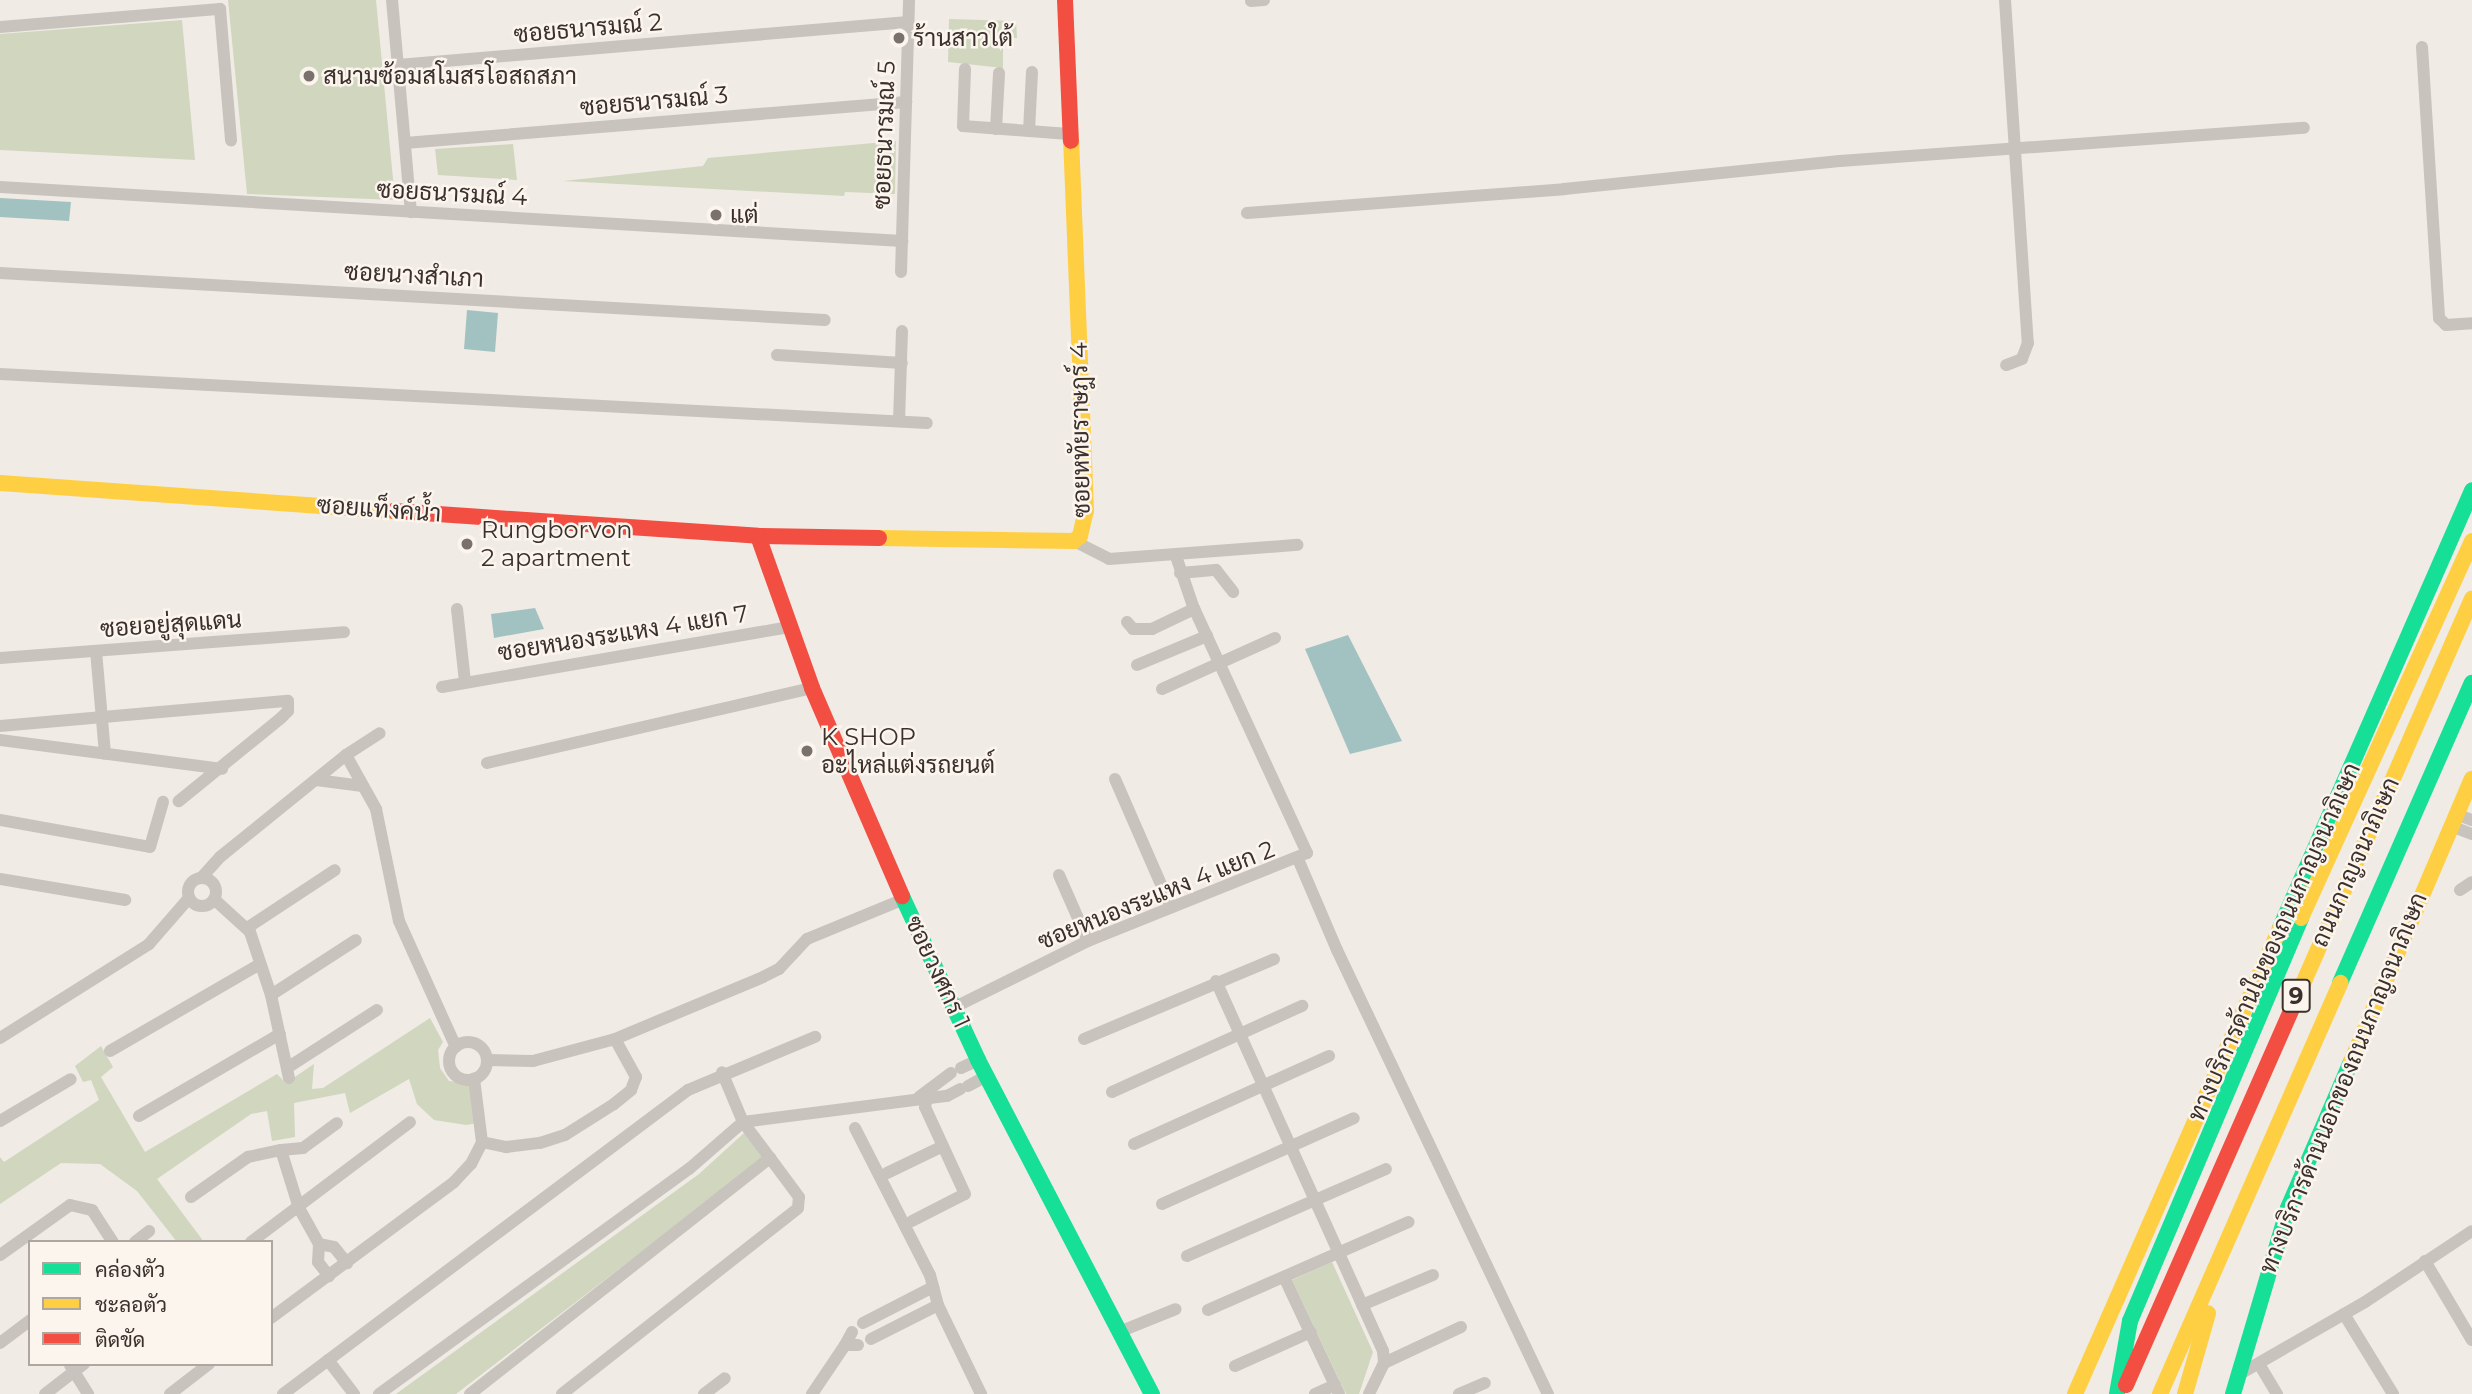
<!DOCTYPE html>
<meta charset="utf-8">
<style>
body{margin:0}
#map{position:relative;width:2472px;height:1394px;overflow:hidden;background:#f0ebe5;font-family:Montserrat,Sarabun,sans-serif}
div>[style]{position:absolute}
[style*='--x']{left:calc(var(--x)*1px);top:calc(var(--y)*1px);width:calc(var(--w)*1px);rotate:calc(var(--a)*1deg)}
.green>*{inset:0;background:#d1d6bf}
.water>*{inset:0;background:#a1c2c1}
.street>*{height:12px;margin:-6px;padding:0 6px;transform-origin:6px;border-radius:6px;background:#c9c3be}
.street>.ring{margin:-6px;padding:0;box-sizing:content-box;background:none;border:12px solid #c9c3be;border-radius:50%}
.fast>*{height:16px;margin:-8px;padding:0 8px;transform-origin:8px;border-radius:8px;background:#16e098}
.slow>*{height:16px;margin:-8px;padding:0 8px;transform-origin:8px;border-radius:8px;background:#ffcf43}
.jam>*{height:16px;margin:-8px;padding:0 8px;transform-origin:8px;border-radius:8px;background:#f24e42}
.dots>*{width:19px;height:19px;translate:-50% -50%;box-sizing:border-box;border:4px solid #fbf5ee;border-radius:50%}
span{translate:-50% -50%;white-space:nowrap;text-align:center;line-height:1.15;-webkit-text-stroke:5px #fbf5ee;paint-order:stroke}
.shield-label span{padding:2px 5px;background:#fbf5ee;border:2px solid;border-radius:5px;-webkit-text-stroke-width:0}
.shield-label{font-size:23px;color:#3b302b;font-weight:700}
.street-label{font-size:24px;color:#3b302b}
.poi-label{font-size:24px;color:#3b302b}
.left{translate:0 -50%;text-align:left}
.legend{position:absolute;left:28px;top:1240px;width:245px;height:126px;box-sizing:border-box;background:#fbf5ee;border:2px solid #aea6a0;margin:0;padding:9px 12px;list-style:none;font-size:21px;color:#3b302b}
.legend li{display:flex;align-items:center;gap:14px;height:35px}
.legend b{width:35px;border:2px solid #aea6a0}
</style>
<div id="map">
<div class="green">
<i style="clip-path:polygon(228px 0,376px 0,395px 200px,247px 194px)"></i>
<i style="clip-path:polygon(949px 19px,1016px 21px,1017px 38px,1003px 38px,1003px 68px,948px 62px)"></i>
<i style="clip-path:polygon(182px 20px,195px 160px,0 150px,0 34px)"></i>
<i style="clip-path:polygon(896px 141px,895px 194px,845px 192px,844px 196px,563px 181px,703px 166px,708px 158px)"></i>
<i style="clip-path:polygon(513px 144px,517px 180px,438px 175px,435px 149px)"></i>
<i style="clip-path:polygon(430px 1018px,443px 1042px,438px 1050px,440px 1068px,449px 1081px,478px 1084px,484px 1122px,466px 1125px,434px 1120px,417px 1104px,409px 1079px,350px 1113px,345px 1093px,294px 1103px,295px 1137px,272px 1141px,267px 1111px,251px 1114px,157px 1179px,204px 1242px,177px 1242px,137px 1191px,100px 1164px,61px 1163px,0 1204px,0 1157px,4px 1162px,99px 1100px,91px 1080px,83px 1082px,75px 1066px,101px 1046px,113px 1067px,101px 1077px,145px 1152px,277px 1074px,286px 1083px,314px 1064px,312px 1089px,323px 1088px)"></i>
<i style="clip-path:polygon(744px 1133px,765px 1157px,456px 1394px,396px 1394px,699px 1174px)"></i>
<i style="clip-path:polygon(1332px 1262px,1373px 1352px,1359px 1394px,1346px 1394px,1292px 1280px)"></i>
</div>
<div class="water">
<i style="clip-path:polygon(0 198px,71px 202px,69px 221px,0 217px)"></i>
<i style="clip-path:polygon(467px 310px,498px 313px,495px 352px,464px 349px)"></i>
<i style="clip-path:polygon(535px 608px,544px 629px,494px 638px,491px 614px)"></i>
<i style="clip-path:polygon(1348px 635px,1402px 741px,1350px 754px,1305px 649px)"></i>
</div>
<div class="street">
<i style="--x:392;--y:0;--w:213;--a:84.9"></i>
<i style="--x:2005;--y:0;--w:344;--a:86.2"></i>
<i style="--x:2028;--y:343;--w:17;--a:111"></i>
<i style="--x:2022;--y:359;--w:17;--a:159"></i>
<i style="--x:1251;--y:1;--w:13;--a:-4"></i>
<i style="--x:0;--y:27;--w:221;--a:-4.7"></i>
<i style="--x:220;--y:9;--w:132;--a:85.2"></i>
<i style="--x:2422;--y:47;--w:272;--a:86.4"></i>
<i style="--x:2439;--y:318;--w:10;--a:45"></i>
<i style="--x:2446;--y:325;--w:26;--a:-4"></i>
<i style="--x:398;--y:65;--w:512;--a:-4.82"></i>
<i style="--x:965;--y:69;--w:57;--a:92"></i>
<i style="--x:963;--y:126;--w:106;--a:4.3"></i>
<i style="--x:996;--y:129;--w:56;--a:-86.9"></i>
<i style="--x:1029;--y:131;--w:59;--a:-87.1"></i>
<i style="--x:405;--y:143;--w:503;--a:-4.68"></i>
<i style="--x:0;--y:187;--w:904;--a:3.43"></i>
<i style="--x:1247;--y:213;--w:318;--a:-4.3"></i>
<i style="--x:1564;--y:189;--w:277;--a:-5.8"></i>
<i style="--x:1840;--y:161;--w:465;--a:-4.1"></i>
<i style="--x:901;--y:272;--w:272;--a:-88.3"></i>
<i style="--x:0;--y:273;--w:826;--a:3.26"></i>
<i style="--x:777;--y:355;--w:125;--a:3.7"></i>
<i style="--x:0;--y:374;--w:928;--a:3.03"></i>
<i style="--x:899;--y:421;--w:90;--a:-88.1"></i>
<i style="--x:1074;--y:541;--w:39;--a:27"></i>
<i style="--x:1109;--y:559;--w:189;--a:-4.3"></i>
<i style="--x:1180;--y:573;--w:36;--a:-5"></i>
<i style="--x:1216;--y:570;--w:28;--a:52"></i>
<i style="--x:457;--y:609;--w:72;--a:83.7"></i>
<i style="--x:1127;--y:622;--w:9;--a:49"></i>
<i style="--x:1133;--y:629;--w:19;--a:0"></i>
<i style="--x:1152;--y:629;--w:47;--a:-25.5"></i>
<i style="--x:96;--y:651;--w:103;--a:85"></i>
<i style="--x:0;--y:658;--w:345;--a:-4.3"></i>
<i style="--x:1137;--y:665;--w:76;--a:-22.5"></i>
<i style="--x:442;--y:687;--w:351;--a:-9.8"></i>
<i style="--x:1162;--y:689;--w:124;--a:-24.3"></i>
<i style="--x:0;--y:726;--w:289;--a:-5"></i>
<i style="--x:288;--y:701;--w:10;--a:90"></i>
<i style="--x:288;--y:711;--w:10;--a:135"></i>
<i style="--x:281;--y:718;--w:132;--a:140.9"></i>
<i style="--x:0;--y:740;--w:224;--a:7.4"></i>
<i style="--x:346;--y:755;--w:62;--a:60.9"></i>
<i style="--x:376;--y:809;--w:114;--a:78.4"></i>
<i style="--x:399;--y:921;--w:138;--a:65.7"></i>
<i style="--x:487;--y:763;--w:334;--a:-13"></i>
<i style="--x:1115;--y:779;--w:140;--a:66.4"></i>
<i style="--x:316;--y:780;--w:47;--a:7.3"></i>
<i style="--x:2456;--y:814;--w:17;--a:21"></i>
<i style="--x:0;--y:820;--w:152;--a:10.2"></i>
<i style="--x:150;--y:847;--w:47;--a:-73.9"></i>
<i style="--x:2451;--y:826;--w:22;--a:21"></i>
<i style="--x:1298;--y:859;--w:99;--a:66.8"></i>
<i style="--x:1337;--y:950;--w:492;--a:64.6"></i>
<i style="--x:1059;--y:875;--w:72;--a:66.3"></i>
<i style="--x:202;--y:877;--w:27;--a:-48"></i>
<i style="--x:220;--y:857;--w:162;--a:-39"></i>
<i style="--x:346;--y:755;--w:40;--a:-32.9"></i>
<i class="ring" style="left:188px;top:878px;width:16px;height:16px"></i>
<i style="--x:0;--y:879;--w:127;--a:9.5"></i>
<i style="--x:2460;--y:890;--w:14;--a:-34"></i>
<i style="--x:212;--y:902;--w:4;--a:-34"></i>
<i style="--x:215;--y:900;--w:47;--a:42.4"></i>
<i style="--x:250;--y:932;--w:66;--a:71.6"></i>
<i style="--x:271;--y:995;--w:85;--a:77.8"></i>
<i style="--x:247;--y:928;--w:105;--a:-33.4"></i>
<i style="--x:1216;--y:981;--w:406;--a:65.7"></i>
<i style="--x:1383;--y:1351;--w:12;--a:85"></i>
<i style="--x:1384;--y:1363;--w:34;--a:116"></i>
<i style="--x:271;--y:995;--w:101;--a:-32.9"></i>
<i style="--x:955;--y:1007;--w:148;--a:-26.4"></i>
<i style="--x:1088;--y:941;--w:236;--a:-21.9"></i>
<i style="--x:1307;--y:853;--w:269;--a:-114.8"></i>
<i style="--x:1194;--y:609;--w:56;--a:-108.8"></i>
<i style="--x:0;--y:1038;--w:176;--a:-32.2"></i>
<i style="--x:149;--y:944;--w:61;--a:-49"></i>
<i style="--x:1084;--y:1039;--w:206;--a:-22.8"></i>
<i class="ring" style="left:449px;top:1042px;width:26px;height:26px"></i>
<i style="--x:110;--y:1051;--w:173;--a:-30.1"></i>
<i style="--x:488;--y:1060;--w:45;--a:1.3"></i>
<i style="--x:533;--y:1061;--w:85;--a:-15"></i>
<i style="--x:615;--y:1039;--w:160;--a:-22.7"></i>
<i style="--x:763;--y:977;--w:18;--a:-27"></i>
<i style="--x:779;--y:969;--w:41;--a:-47"></i>
<i style="--x:807;--y:939;--w:105;--a:-22.4"></i>
<i style="--x:287;--y:1068;--w:107;--a:-32.8"></i>
<i style="--x:961;--y:1068;--w:19;--a:-25"></i>
<i style="--x:968;--y:1086;--w:21;--a:-28"></i>
<i style="--x:1112;--y:1092;--w:209;--a:-24.4"></i>
<i style="--x:919;--y:1097;--w:40;--a:-37"></i>
<i style="--x:139;--y:1116;--w:163;--a:-30.2"></i>
<i style="--x:0;--y:1121;--w:82;--a:-30.6"></i>
<i style="--x:855;--y:1128;--w:165;--a:63"></i>
<i style="--x:930;--y:1275;--w:31;--a:75"></i>
<i style="--x:938;--y:1305;--w:99;--a:64.2"></i>
<i style="--x:482;--y:1142;--w:25;--a:12"></i>
<i style="--x:506;--y:1147;--w:34;--a:-7"></i>
<i style="--x:540;--y:1143;--w:26;--a:-18"></i>
<i style="--x:565;--y:1135;--w:58;--a:-32.3"></i>
<i style="--x:614;--y:1104;--w:22;--a:-39"></i>
<i style="--x:631;--y:1090;--w:14;--a:-69"></i>
<i style="--x:636;--y:1077;--w:43;--a:-118.9"></i>
<i style="--x:1134;--y:1144;--w:214;--a:-24.3"></i>
<i style="--x:281;--y:1150;--w:22;--a:-5"></i>
<i style="--x:303;--y:1148;--w:42;--a:-36.3"></i>
<i style="--x:887;--y:1173;--w:62;--a:-25.7"></i>
<i style="--x:191;--y:1197;--w:70;--a:-35.1"></i>
<i style="--x:248;--y:1157;--w:34;--a:-12"></i>
<i style="--x:281;--y:1150;--w:61;--a:72.8"></i>
<i style="--x:299;--y:1208;--w:41;--a:60.9"></i>
<i style="--x:319;--y:1244;--w:18;--a:93"></i>
<i style="--x:318;--y:1262;--w:18;--a:52"></i>
<i style="--x:1162;--y:1204;--w:210;--a:-24.1"></i>
<i style="--x:912;--y:1221;--w:59;--a:-27"></i>
<i style="--x:965;--y:1194;--w:96;--a:-114.7"></i>
<i style="--x:925;--y:1107;--w:10;--a:-79"></i>
<i style="--x:135;--y:1242;--w:18;--a:-38"></i>
<i style="--x:251;--y:1242;--w:199;--a:-37"></i>
<i style="--x:319;--y:1244;--w:15;--a:11"></i>
<i style="--x:334;--y:1247;--w:21;--a:51"></i>
<i style="--x:0;--y:1255;--w:86;--a:-35.5"></i>
<i style="--x:70;--y:1205;--w:23;--a:13"></i>
<i style="--x:92;--y:1210;--w:38;--a:57"></i>
<i style="--x:1187;--y:1256;--w:217;--a:-23.6"></i>
<i style="--x:2425;--y:1261;--w:92;--a:59.3"></i>
<i style="--x:1284;--y:1277;--w:129;--a:64.8"></i>
<i style="--x:1362;--y:1305;--w:77;--a:-22.9"></i>
<i style="--x:1208;--y:1310;--w:219;--a:-23.7"></i>
<i style="--x:2344;--y:1314;--w:94;--a:58.5"></i>
<i style="--x:271;--y:1318;--w:228;--a:-36.6"></i>
<i style="--x:454;--y:1182;--w:25;--a:-47"></i>
<i style="--x:471;--y:1164;--w:25;--a:-63"></i>
<i style="--x:482;--y:1142;--w:64;--a:-97.2"></i>
<i style="--x:863;--y:1323;--w:79;--a:-27.2"></i>
<i style="--x:852;--y:1332;--w:15;--a:118"></i>
<i style="--x:845;--y:1345;--w:13;--a:0"></i>
<i style="--x:1119;--y:1332;--w:61;--a:-22"></i>
<i style="--x:871;--y:1339;--w:75;--a:-26.9"></i>
<i style="--x:0;--y:1343;--w:38;--a:-37"></i>
<i style="--x:328;--y:1360;--w:43;--a:52.6"></i>
<i style="--x:1384;--y:1363;--w:85;--a:-25.1"></i>
<i style="--x:2259;--y:1364;--w:35;--a:59"></i>
<i style="--x:70;--y:1365;--w:34;--a:58"></i>
<i style="--x:1235;--y:1366;--w:83;--a:-24.1"></i>
<i style="--x:2238;--y:1375;--w:146;--a:-29.9"></i>
<i style="--x:2365;--y:1302;--w:128;--a:-33.6"></i>
<i style="--x:45;--y:1394;--w:49;--a:-37.6"></i>
<i style="--x:170;--y:1394;--w:49;--a:-37.6"></i>
<i style="--x:283;--y:1394;--w:506;--a:-36.89"></i>
<i style="--x:688;--y:1090;--w:138;--a:-22.7"></i>
<i style="--x:379;--y:1394;--w:383;--a:-36"></i>
<i style="--x:689;--y:1169;--w:72;--a:-41"></i>
<i style="--x:743;--y:1122;--w:206;--a:-7.3"></i>
<i style="--x:947;--y:1096;--w:15;--a:-28"></i>
<i style="--x:470;--y:1394;--w:382;--a:-38.2"></i>
<i style="--x:770;--y:1158;--w:45;--a:-126.9"></i>
<i style="--x:743;--y:1122;--w:54;--a:-112.8"></i>
<i style="--x:562;--y:1394;--w:300;--a:-38.2"></i>
<i style="--x:798;--y:1208;--w:11;--a:-85"></i>
<i style="--x:799;--y:1197;--w:49;--a:-126.6"></i>
<i style="--x:704;--y:1394;--w:26;--a:-37"></i>
<i style="--x:812;--y:1394;--w:59;--a:-56"></i>
<i style="--x:1315;--y:1394;--w:22;--a:-24"></i>
<i style="--x:1459;--y:1394;--w:28;--a:-23"></i>
</div>
<div class="fast">
<i style="--x:902;--y:896;--w:181;--a:65.1"></i>
<i style="--x:978;--y:1060;--w:377;--a:62.5"></i>
<i style="--x:2280;--y:928;--w:478;--a:-66.3"></i>
<i style="--x:2340;--y:983;--w:328;--a:-66.3"></i>
<i style="--x:2117;--y:1394;--w:74;--a:-79.9"></i>
<i style="--x:2130;--y:1321;--w:438;--a:-67"></i>
<i style="--x:2233;--y:1394;--w:194;--a:-73.5"></i>
<i style="--x:2288;--y:1208;--w:159;--a:-66.7"></i>
</div>
<div class="slow">
<i style="--x:0;--y:483;--w:395;--a:4.1"></i>
<i style="--x:879;--y:538;--w:195;--a:0.9"></i>
<i style="--x:1074;--y:541;--w:8;--a:-40"></i>
<i style="--x:1080;--y:536;--w:26;--a:-77"></i>
<i style="--x:1086;--y:511;--w:370;--a:-92.3"></i>
<i style="--x:2301;--y:918;--w:414;--a:-65.6"></i>
<i style="--x:2298;--y:995;--w:433;--a:-66.3"></i>
<i style="--x:2351;--y:1062;--w:308;--a:-66.9"></i>
<i style="--x:2075;--y:1394;--w:509;--a:-66.25"></i>
<i style="--x:2160;--y:1394;--w:449;--a:-66.3"></i>
<i style="--x:2185;--y:1394;--w:84;--a:-74.1"></i>
</div>
<div class="jam">
<i style="--x:1065;--y:0;--w:141;--a:87.6"></i>
<i style="--x:394;--y:511;--w:365;--a:3.9"></i>
<i style="--x:758;--y:536;--w:121;--a:0.9"></i>
<i style="--x:758;--y:536;--w:161;--a:70.4"></i>
<i style="--x:812;--y:688;--w:227;--a:66.6"></i>
<i style="--x:2126;--y:1385;--w:426;--a:-66.2"></i>
</div>
<div class="dots">
<i style="left:899px;top:38px;background:#7a716c"></i>
<i style="left:309px;top:76px;background:#7a716c"></i>
<i style="left:716px;top:215px;background:#7a716c"></i>
<i style="left:467px;top:544px;background:#7a716c"></i>
<i style="left:807px;top:751px;background:#7a716c"></i>
</div>
<div class="shield-label">
<span style="left:2296px;top:996px">9</span>
</div>
<div class="street-label">
<span style="left:588px;top:28px;rotate:-5deg">ซอยธนารมณ์ 2</span>
<span style="left:654px;top:101px;rotate:-5deg">ซอยธนารมณ์ 3</span>
<span style="left:884px;top:135px;rotate:-88deg">ซอยธนารมณ์ 5</span>
<span style="left:452px;top:193px;rotate:3deg">ซอยธนารมณ์ 4</span>
<span style="left:414px;top:275px;rotate:3deg">ซอยนางสำเภา</span>
<span style="left:1080px;top:430px;rotate:-91deg">ซอยหทัยราษฎร์ 4</span>
<span style="left:379px;top:509px;rotate:4deg">ซอยแท็งค์น้ำ</span>
<span style="left:171px;top:624px;rotate:-4deg">ซอยอยู่สุดแดน</span>
<span style="left:623px;top:633px;rotate:-9deg">ซอยหนองระแหง 4 แยก 7</span>
<span style="left:2355px;top:862px;rotate:-66deg">ถนนกาญจนาภิเษก</span>
<span style="left:1156px;top:895px;rotate:-22deg">ซอยหนองระแหง 4 แยก 2</span>
<span style="left:2274px;top:942px;rotate:-66deg">ทางบริการด้านในของถนนกาญจนาภิเษก</span>
<span style="left:938px;top:972px;rotate:65deg">ซอยวงศกร 1</span>
<span style="left:2343px;top:1083px;rotate:-68deg">ทางบริการด้านนอกของถนนกาญจนาภิเษก</span>
</div>
<div class="poi-label">
<span class="left" style="left:913px;top:38px">ร้านสาวใต้</span>
<span class="left" style="left:323px;top:76px">สนามซ้อมสโมสรโอสถสภา</span>
<span class="left" style="left:730px;top:215px">แต่</span>
<span class="left" style="left:481px;top:544px">Rungborvon<br>2 apartment</span>
<span class="left" style="left:821px;top:751px">K SHOP<br>อะไหล่แต่งรถยนต์</span>
</div>
<ul class="legend">
<li><b style="height:9px;background:#16e098"></b>คล่องตัว</li>
<li><b style="height:9px;background:#ffcf43"></b>ชะลอตัว</li>
<li><b style="height:9px;background:#f24e42"></b>ติดขัด</li>
</ul>
</div>
